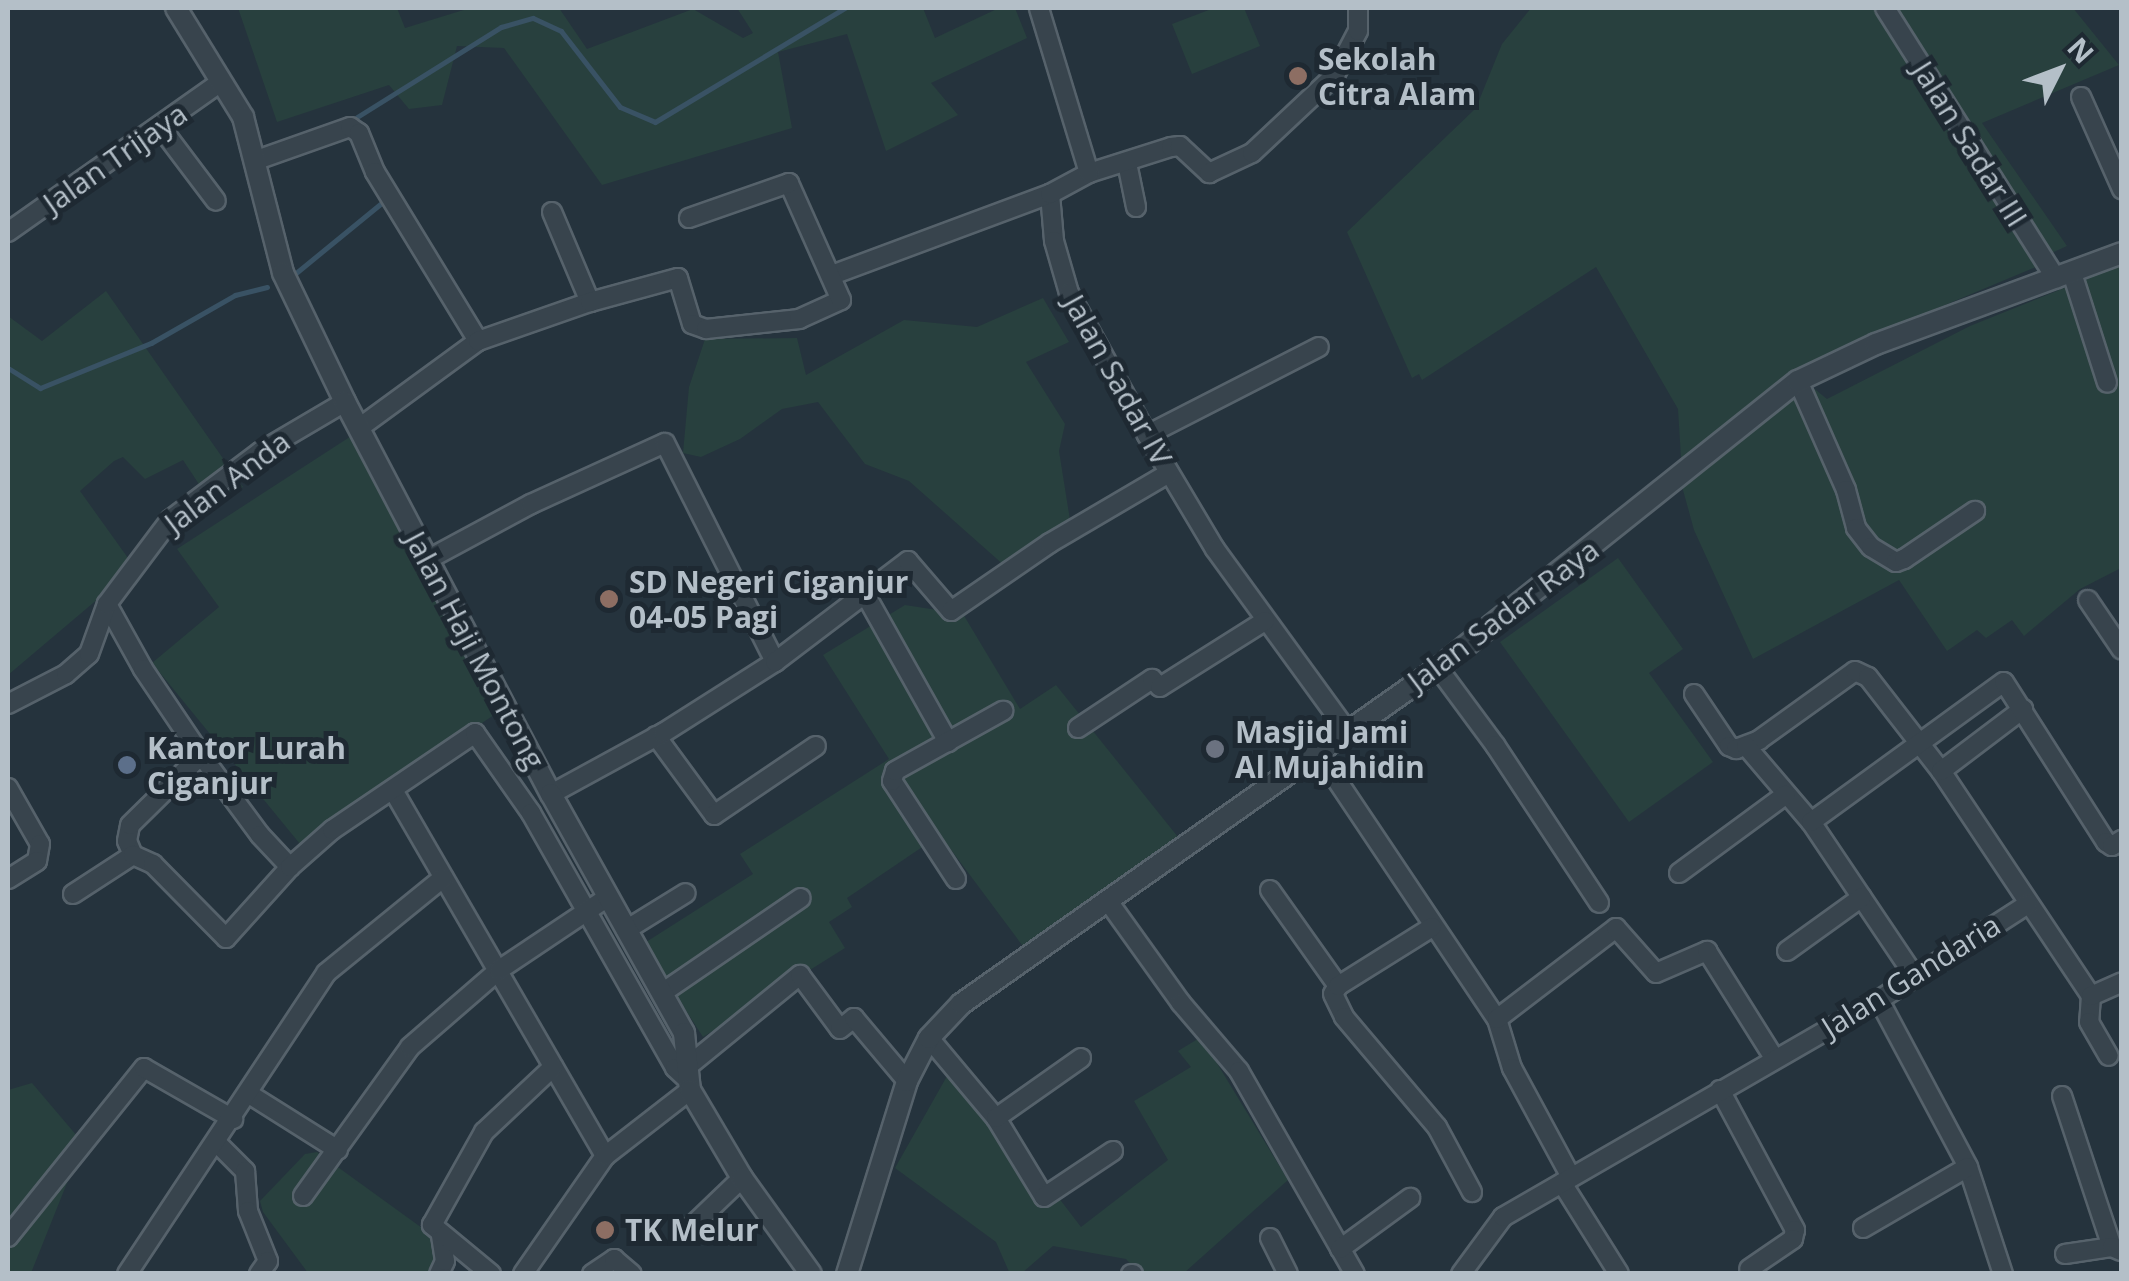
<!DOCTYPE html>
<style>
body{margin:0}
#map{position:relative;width:2129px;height:1281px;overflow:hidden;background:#25333d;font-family:"Open Sans",sans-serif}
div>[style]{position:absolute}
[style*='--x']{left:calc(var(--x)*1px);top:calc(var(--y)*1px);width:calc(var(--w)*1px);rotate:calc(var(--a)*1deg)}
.green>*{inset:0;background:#28403e}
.stream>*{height:5px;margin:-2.5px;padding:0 2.5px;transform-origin:2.5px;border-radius:2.5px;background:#395264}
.roads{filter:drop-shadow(2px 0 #56626b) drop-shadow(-2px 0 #56626b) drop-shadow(0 2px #56626b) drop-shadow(0 -2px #56626b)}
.minor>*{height:18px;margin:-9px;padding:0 9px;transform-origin:9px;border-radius:9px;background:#38444d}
.tertiary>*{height:20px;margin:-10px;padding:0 10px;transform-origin:10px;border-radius:10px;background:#38444d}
.dots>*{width:28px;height:28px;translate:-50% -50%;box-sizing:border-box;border:5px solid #1e2932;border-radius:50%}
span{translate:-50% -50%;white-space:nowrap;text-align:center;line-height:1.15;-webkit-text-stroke:10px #1e2932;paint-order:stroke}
.poi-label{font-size:30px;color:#b4bfc8;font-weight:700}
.left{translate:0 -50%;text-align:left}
.street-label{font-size:30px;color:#b4bfc8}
.frame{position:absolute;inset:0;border:10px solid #b4bfc8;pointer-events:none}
.north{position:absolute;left:2009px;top:20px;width:100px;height:100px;-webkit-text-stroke:8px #1e2932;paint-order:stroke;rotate:48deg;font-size:28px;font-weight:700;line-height:40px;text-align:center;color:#b4bfc8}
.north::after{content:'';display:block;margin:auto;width:35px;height:45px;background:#b4bfc8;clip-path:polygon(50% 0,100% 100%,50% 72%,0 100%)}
</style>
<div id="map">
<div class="green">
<i style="clip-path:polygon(238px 8px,397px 8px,405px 28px,470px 8px,559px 8px,587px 49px,693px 9px,743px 38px,753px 33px,737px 8px,923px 8px,935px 38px,999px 8px,1015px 8px,1027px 38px,931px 83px,958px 115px,886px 151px,847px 34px,778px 52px,792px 128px,602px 185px,504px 48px,457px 46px,442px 105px,409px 109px,389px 85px,277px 122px)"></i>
<i style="clip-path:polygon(1214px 8px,1244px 8px,1260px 46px,1192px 74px,1172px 24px)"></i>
<i style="clip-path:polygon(1531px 8px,2073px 8px,2119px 65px,1982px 123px,2067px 246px,2034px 261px,2036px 267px,1847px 346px,1801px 378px,1827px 399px,1970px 326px,2121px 265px,2121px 568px,2080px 589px,2024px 636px,2012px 620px,1986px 638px,1977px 630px,1947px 651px,1899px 580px,1753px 659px,1694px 530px,1683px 490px,1678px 409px,1596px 267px,1422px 380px,1419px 374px,1412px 378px,1347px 232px,1476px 108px,1502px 44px)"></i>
<i style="clip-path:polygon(106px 291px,243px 487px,217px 505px,210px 501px,183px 460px,145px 479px,123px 457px,114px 461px,80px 491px,128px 558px,125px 576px,8px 675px,8px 316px,42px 341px)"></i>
<i style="clip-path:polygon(1043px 298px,1069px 342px,1026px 362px,1065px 424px,1059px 451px,1070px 520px,1006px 567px,909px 481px,865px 464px,818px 402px,782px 409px,740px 439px,701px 457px,683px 453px,689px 387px,705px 339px,797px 338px,806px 375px,904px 320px,977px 327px)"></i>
<i style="clip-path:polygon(359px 431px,494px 715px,300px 844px,152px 663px,219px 607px,177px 549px)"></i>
<i style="clip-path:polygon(1618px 558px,1683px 649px,1649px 673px,1713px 762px,1629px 822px,1500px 642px)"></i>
<i style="clip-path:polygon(905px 605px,963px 614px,1020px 709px,1056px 685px,1182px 842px,1028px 953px,940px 835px,847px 898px,852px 907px,829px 922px,845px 948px,703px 1037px,643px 944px,753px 874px,740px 854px,889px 759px,823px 655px)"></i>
<i style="clip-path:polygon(1201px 1037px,1288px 1180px,1184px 1273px,1139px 1273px,1126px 1259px,1053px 1246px,1022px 1273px,1010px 1274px,996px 1242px,895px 1168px,955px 1062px,1081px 1227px,1168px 1160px,1134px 1101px,1191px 1067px,1178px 1051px)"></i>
<i style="clip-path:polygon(32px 1083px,83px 1143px,31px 1273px,8px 1274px,8px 1090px)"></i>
<i style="clip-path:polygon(317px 1152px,440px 1241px,441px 1273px,308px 1273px,263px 1212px,260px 1201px,305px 1154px)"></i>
</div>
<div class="stream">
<i style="--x:357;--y:117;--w:170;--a:-32"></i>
<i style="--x:501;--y:27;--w:33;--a:-16"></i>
<i style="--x:533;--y:18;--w:31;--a:25"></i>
<i style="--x:561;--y:31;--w:96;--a:52.2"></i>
<i style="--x:620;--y:107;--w:38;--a:23"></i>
<i style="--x:655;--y:122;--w:222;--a:-31"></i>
<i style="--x:291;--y:277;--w:122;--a:-39.3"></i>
<i style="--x:8;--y:368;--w:38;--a:32"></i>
<i style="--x:40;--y:388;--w:120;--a:-22.1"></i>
<i style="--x:151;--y:343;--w:97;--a:-29.7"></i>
<i style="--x:235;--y:295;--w:33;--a:-14"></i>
</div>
<div class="roads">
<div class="minor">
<i style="--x:1885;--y:8;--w:320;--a:57.7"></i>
<i style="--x:2081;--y:97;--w:101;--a:66"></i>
<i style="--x:161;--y:128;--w:91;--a:53"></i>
<i style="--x:254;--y:161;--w:102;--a:-19.5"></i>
<i style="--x:350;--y:127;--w:11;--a:34"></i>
<i style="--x:359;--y:133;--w:42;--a:67.7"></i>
<i style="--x:375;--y:172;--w:198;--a:58.6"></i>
<i style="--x:1127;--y:163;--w:45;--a:78.4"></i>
<i style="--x:1089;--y:173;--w:86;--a:-17.6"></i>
<i style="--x:1171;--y:147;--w:9;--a:-6"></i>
<i style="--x:1180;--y:146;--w:40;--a:43"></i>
<i style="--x:1209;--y:173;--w:47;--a:-24.9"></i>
<i style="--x:1252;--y:153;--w:114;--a:-43.2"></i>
<i style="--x:1335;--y:75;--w:50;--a:-62.4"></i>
<i style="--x:1358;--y:31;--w:23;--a:-90"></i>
<i style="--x:1050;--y:194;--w:47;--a:85.1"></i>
<i style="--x:1054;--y:241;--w:54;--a:73.9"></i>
<i style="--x:1069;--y:293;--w:162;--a:61.2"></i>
<i style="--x:1147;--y:435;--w:133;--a:59.2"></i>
<i style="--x:1215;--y:549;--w:225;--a:54"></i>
<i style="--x:552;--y:212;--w:98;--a:67.1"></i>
<i style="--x:8;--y:232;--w:261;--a:-35.2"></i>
<i style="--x:2072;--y:273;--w:115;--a:72.3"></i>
<i style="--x:832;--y:275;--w:233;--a:-20.4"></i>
<i style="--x:1050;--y:194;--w:44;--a:-28.3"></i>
<i style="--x:1089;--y:173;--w:172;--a:-106.9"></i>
<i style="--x:1798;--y:381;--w:119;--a:66.2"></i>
<i style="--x:1846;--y:490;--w:39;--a:75"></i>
<i style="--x:1856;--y:528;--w:24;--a:52"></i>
<i style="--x:1871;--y:547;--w:29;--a:31"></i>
<i style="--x:1896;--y:562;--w:9;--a:-21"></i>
<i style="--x:1904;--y:559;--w:86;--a:-34.1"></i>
<i style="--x:359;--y:428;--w:147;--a:-36.2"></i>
<i style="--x:478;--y:341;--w:119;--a:-19.2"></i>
<i style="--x:590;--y:302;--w:91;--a:-15.3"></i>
<i style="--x:678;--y:278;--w:48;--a:73.1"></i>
<i style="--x:692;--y:324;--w:15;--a:20"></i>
<i style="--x:706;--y:329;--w:94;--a:-6.1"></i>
<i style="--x:799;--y:319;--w:46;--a:-24.3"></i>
<i style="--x:841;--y:300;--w:128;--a:-114"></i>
<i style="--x:789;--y:183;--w:106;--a:160.7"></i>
<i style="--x:1147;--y:435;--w:193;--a:-27.1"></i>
<i style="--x:427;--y:560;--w:118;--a:-28.3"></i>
<i style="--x:531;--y:504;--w:147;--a:-24.5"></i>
<i style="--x:665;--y:443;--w:245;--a:63.3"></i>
<i style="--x:865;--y:594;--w:170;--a:60.7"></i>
<i style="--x:2088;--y:600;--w:60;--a:55.8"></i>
<i style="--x:107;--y:604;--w:74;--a:61"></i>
<i style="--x:143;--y:669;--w:104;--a:56"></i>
<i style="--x:201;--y:755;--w:99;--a:53.6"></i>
<i style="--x:260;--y:835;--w:44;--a:46.8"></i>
<i style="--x:1438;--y:668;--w:96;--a:53.5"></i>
<i style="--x:1495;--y:745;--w:189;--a:56.6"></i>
<i style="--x:1694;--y:694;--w:63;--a:56.1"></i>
<i style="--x:1729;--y:746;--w:8;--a:23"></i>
<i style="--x:1736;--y:749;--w:25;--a:-21"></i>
<i style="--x:1759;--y:740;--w:118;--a:-35.7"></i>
<i style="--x:1855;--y:671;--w:14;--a:25"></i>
<i style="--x:1868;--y:677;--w:119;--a:52.2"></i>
<i style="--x:1941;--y:771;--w:270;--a:56.3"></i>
<i style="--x:8;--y:704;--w:65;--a:-27.3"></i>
<i style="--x:66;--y:674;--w:30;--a:-41"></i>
<i style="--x:89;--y:654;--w:53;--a:-70.2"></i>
<i style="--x:107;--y:604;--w:105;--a:-53.1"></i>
<i style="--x:170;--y:520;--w:113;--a:-37.1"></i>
<i style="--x:260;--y:452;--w:99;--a:-30.5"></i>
<i style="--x:1078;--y:728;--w:89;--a:-33.5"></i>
<i style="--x:1152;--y:679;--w:11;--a:45"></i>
<i style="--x:1160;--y:687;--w:124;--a:-32.2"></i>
<i style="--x:656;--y:736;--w:98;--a:53.7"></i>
<i style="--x:714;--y:815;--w:123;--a:-34.1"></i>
<i style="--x:1746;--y:746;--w:100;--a:49.5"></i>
<i style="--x:1811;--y:822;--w:187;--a:56.1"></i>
<i style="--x:1318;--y:752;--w:321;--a:56.2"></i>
<i style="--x:1497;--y:1019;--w:51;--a:73"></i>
<i style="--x:1512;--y:1068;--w:124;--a:61.6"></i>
<i style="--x:1941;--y:771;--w:103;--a:-37.1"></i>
<i style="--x:8;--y:788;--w:64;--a:60.3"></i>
<i style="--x:40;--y:844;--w:17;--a:100"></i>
<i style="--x:37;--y:861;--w:34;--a:148"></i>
<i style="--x:393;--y:790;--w:423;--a:59.9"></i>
<i style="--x:551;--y:794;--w:128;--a:-28.6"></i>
<i style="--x:663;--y:733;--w:133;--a:-32.4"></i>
<i style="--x:775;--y:662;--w:167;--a:-37.2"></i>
<i style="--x:908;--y:561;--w:66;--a:49.3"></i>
<i style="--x:951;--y:611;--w:120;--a:-34.5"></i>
<i style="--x:1050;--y:543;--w:138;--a:-30.5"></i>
<i style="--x:1811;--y:822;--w:238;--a:-36"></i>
<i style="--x:2004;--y:682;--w:190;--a:57.5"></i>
<i style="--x:2106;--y:842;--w:7;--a:34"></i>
<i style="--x:2112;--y:846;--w:12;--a:-31"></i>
<i style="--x:133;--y:855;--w:15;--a:-113"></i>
<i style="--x:127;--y:841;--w:16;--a:-79"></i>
<i style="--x:130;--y:825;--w:100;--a:-44.6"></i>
<i style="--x:1679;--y:873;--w:132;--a:-36.3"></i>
<i style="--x:956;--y:879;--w:117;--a:-123.1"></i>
<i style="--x:892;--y:781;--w:10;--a:-73"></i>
<i style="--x:895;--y:771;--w:124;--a:-29.1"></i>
<i style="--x:1270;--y:890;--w:118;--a:54.7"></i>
<i style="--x:73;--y:894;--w:72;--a:-33"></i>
<i style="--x:133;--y:855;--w:22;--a:24"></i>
<i style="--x:153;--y:864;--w:104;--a:45.4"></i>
<i style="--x:226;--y:938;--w:96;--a:-48"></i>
<i style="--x:290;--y:867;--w:56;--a:-41.4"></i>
<i style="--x:332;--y:830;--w:173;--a:-34.1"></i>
<i style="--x:475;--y:733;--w:98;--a:55"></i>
<i style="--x:531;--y:813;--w:293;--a:60.5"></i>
<i style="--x:675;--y:1068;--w:18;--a:43"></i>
<i style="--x:1108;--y:901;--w:125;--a:54.4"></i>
<i style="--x:1181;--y:1003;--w:89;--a:49.5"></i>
<i style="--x:1239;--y:1071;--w:234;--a:60.3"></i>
<i style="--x:626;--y:930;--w:70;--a:-31.7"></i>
<i style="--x:1787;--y:951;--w:92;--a:-35.8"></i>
<i style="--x:1338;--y:986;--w:9;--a:122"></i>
<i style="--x:1333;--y:994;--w:25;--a:64"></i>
<i style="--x:1344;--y:1017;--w:144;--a:49.8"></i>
<i style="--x:1437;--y:1127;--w:74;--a:61.7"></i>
<i style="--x:1338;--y:986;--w:111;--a:-32.1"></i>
<i style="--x:662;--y:993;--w:168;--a:-34.4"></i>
<i style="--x:2091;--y:996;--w:26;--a:94"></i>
<i style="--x:2089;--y:1022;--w:39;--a:60"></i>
<i style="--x:2091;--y:996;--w:34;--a:-24"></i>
<i style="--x:1879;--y:1000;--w:189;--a:61.9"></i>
<i style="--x:1968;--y:1167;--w:113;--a:71.9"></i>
<i style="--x:1497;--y:1019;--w:150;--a:-37.4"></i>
<i style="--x:1616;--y:928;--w:60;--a:48.4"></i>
<i style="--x:1656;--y:973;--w:56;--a:-23.3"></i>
<i style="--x:1707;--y:951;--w:126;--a:57.9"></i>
<i style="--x:929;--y:1038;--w:104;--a:50.1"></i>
<i style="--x:996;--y:1118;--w:92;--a:58.7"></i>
<i style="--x:1044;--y:1197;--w:83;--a:-33.7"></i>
<i style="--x:687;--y:1067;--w:146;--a:-39.2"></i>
<i style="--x:800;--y:975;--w:67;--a:53.5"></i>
<i style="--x:840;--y:1029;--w:18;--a:-38"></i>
<i style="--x:854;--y:1018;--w:82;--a:49.9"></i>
<i style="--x:1720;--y:1090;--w:159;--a:61.8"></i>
<i style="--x:1795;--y:1230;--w:9;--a:103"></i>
<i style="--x:1793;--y:1239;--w:53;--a:145.7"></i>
<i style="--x:249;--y:1094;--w:105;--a:32.2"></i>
<i style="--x:2062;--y:1096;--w:159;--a:71.7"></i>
<i style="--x:996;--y:1118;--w:104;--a:-35.2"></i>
<i style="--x:217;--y:1143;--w:40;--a:45"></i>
<i style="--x:245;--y:1171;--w:40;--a:85.7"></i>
<i style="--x:248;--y:1211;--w:54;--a:68.2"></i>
<i style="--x:268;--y:1261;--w:16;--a:125"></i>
<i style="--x:1562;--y:1183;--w:107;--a:57.9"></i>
<i style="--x:303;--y:1196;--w:183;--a:-54.3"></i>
<i style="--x:410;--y:1047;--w:118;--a:-40.9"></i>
<i style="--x:499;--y:970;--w:131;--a:-33.8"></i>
<i style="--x:692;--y:1226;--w:69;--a:-43.8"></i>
<i style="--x:1863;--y:1228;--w:121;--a:-30.2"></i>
<i style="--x:8;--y:1237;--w:217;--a:-51.2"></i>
<i style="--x:144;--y:1068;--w:103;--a:29.8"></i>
<i style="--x:1270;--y:1238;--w:40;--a:63.4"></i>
<i style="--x:1340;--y:1249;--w:87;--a:-36.1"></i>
<i style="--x:2065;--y:1254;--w:48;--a:-8.5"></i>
<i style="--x:2112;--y:1247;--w:10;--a:24"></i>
<i style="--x:127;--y:1274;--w:361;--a:-56.5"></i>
<i style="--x:326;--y:973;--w:151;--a:-39.1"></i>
<i style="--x:439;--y:1274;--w:14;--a:-65"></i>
<i style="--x:445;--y:1261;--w:26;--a:-99"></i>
<i style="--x:491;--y:1274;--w:77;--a:-140.3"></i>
<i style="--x:432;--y:1225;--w:107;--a:-60.8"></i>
<i style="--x:484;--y:1132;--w:95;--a:-43.3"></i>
<i style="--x:523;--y:1274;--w:144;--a:-55.2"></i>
<i style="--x:605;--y:1156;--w:108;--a:-37.8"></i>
<i style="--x:592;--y:1274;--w:27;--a:-34"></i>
<i style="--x:614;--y:1259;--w:23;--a:40"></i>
<i style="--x:1131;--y:1274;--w:2;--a:0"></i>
<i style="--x:1461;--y:1274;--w:71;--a:-53.6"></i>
<i style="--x:1503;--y:1217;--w:434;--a:-30"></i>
<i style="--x:1879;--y:1000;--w:177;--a:-32.8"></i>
</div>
<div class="tertiary">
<i style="--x:176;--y:8;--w:128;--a:58.4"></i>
<i style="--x:243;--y:117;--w:161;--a:75.6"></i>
<i style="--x:283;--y:273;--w:143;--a:64.3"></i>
<i style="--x:345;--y:402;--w:443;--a:62.3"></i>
<i style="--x:551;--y:794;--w:274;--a:60.9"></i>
<i style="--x:684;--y:1033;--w:57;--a:84"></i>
<i style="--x:690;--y:1090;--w:102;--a:59.4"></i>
<i style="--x:742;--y:1178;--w:118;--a:54.3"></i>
<i style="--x:847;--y:1274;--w:202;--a:-72.7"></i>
<i style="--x:907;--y:1081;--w:48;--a:-62.9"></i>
<i style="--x:929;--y:1038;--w:47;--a:-46.7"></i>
<i style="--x:961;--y:1004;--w:583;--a:-35.16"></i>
<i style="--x:1438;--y:668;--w:460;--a:-38.6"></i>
<i style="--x:1798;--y:381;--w:86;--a:-25.4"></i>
<i style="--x:1876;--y:344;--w:262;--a:-20.3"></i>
</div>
</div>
<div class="dots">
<i style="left:1298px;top:76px;background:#8d6e63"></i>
<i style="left:609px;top:599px;background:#8d6e63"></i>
<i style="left:1215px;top:749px;background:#6b7280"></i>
<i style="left:127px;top:765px;background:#5c6f8a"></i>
<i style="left:605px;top:1230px;background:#8d6e63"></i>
</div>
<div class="poi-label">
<span class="left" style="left:1318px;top:76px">Sekolah<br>Citra Alam</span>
<span class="left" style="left:629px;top:599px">SD Negeri Ciganjur<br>04-05 Pagi</span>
<span class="left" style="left:1235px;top:749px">Masjid Jami<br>Al Mujahidin</span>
<span class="left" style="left:147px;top:765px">Kantor Lurah<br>Ciganjur</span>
<span class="left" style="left:625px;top:1230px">TK Melur</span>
</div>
<div class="street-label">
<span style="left:1970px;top:144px;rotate:58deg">Jalan Sadar III</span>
<span style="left:115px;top:158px;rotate:-35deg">Jalan Trijaya</span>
<span style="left:1118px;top:380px;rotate:61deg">Jalan Sadar IV</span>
<span style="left:227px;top:482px;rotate:-37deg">Jalan Anda</span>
<span style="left:1503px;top:615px;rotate:-37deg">Jalan Sadar Raya</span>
<span style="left:475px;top:650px;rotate:62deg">Jalan Haji Montong</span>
<span style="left:1911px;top:976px;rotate:-32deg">Jalan Gandaria</span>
</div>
<div class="frame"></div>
<div class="north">N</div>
</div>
